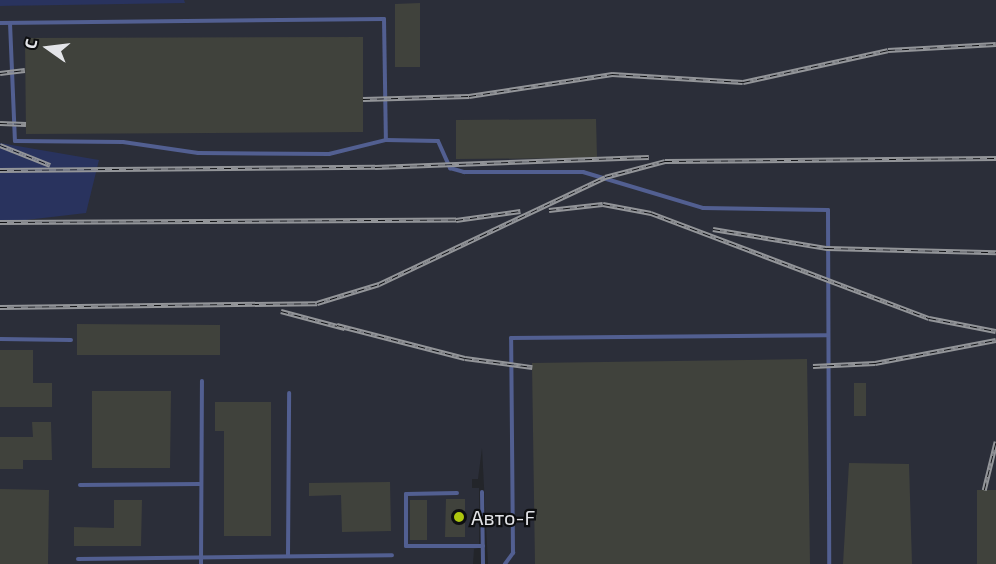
<!DOCTYPE html>
<meta charset="utf-8">
<style>
body{margin:0}
#map{position:relative;width:996px;height:564px;overflow:hidden;background:#23252a;font-family:"Exo 2",sans-serif}
div>[style]{position:absolute}
[style*='--x']{left:calc(var(--x)*1px);top:calc(var(--y)*1px);width:calc(var(--w)*1px);rotate:calc(var(--a)*1deg)}
.built>*{inset:0;background:#2b2e39}
.green>*{inset:0;background:#29335e}
.building>*{inset:0;background:#40423c}
.service>*{height:4px;margin:-2px;padding:0 2px;transform-origin:2px;border-radius:2px;background:#525f91}
.rail>*{height:4.5px;margin-top:-2.25px;transform-origin:0;background:repeating-linear-gradient(90deg,#0d0e10 0 7px,#939599 0 14px);box-sizing:border-box;border-block:2px solid #939599}
.dots>*{width:16px;height:16px;translate:-50% -50%;box-sizing:border-box;border:3px solid #0d0e10;border-radius:50%}
span{translate:-50% -50%;white-space:nowrap;text-align:center;line-height:1.15;-webkit-text-stroke:4.5px #0d0e10;paint-order:stroke}
.poi-label{font-size:20px;color:#e3e4e8}
.left{translate:0 -50%;text-align:left}
.north{position:absolute;left:18px;top:18px;width:60px;height:60px;-webkit-text-stroke:4px #0d0e10;paint-order:stroke;rotate:284deg;font-size:16px;font-weight:700;line-height:24px;text-align:center;color:#e3e4e8}
.north::after{content:'';display:block;margin:auto;width:21px;height:27px;background:#e3e4e8;clip-path:polygon(50% 0,100% 100%,50% 72%,0 100%)}
</style>
<div id="map">
<div class="built">
<i style="clip-path:polygon(184px 0,996px 0,996px 564px,488px 564px,482px 448px,478px 479px,472px 479px,472px 488px,479px 488px,479px 548px,474px 549px,473px 564px,0 564px,0 6px)"></i>
</div>
<div class="green">
<i style="clip-path:polygon(0 0,184px 0,185px 3px,0 6px)"></i>
<i style="clip-path:polygon(0 143px,99px 160px,86px 213px,0 223px)"></i>
</div>
<div class="building">
<i style="clip-path:polygon(420px 3px,420px 67px,395px 67px,395px 4px)"></i>
<i style="clip-path:polygon(363px 37px,363px 132px,26px 134px,25px 38px)"></i>
<i style="clip-path:polygon(596px 119px,597px 158px,456px 159px,456px 120px)"></i>
<i style="clip-path:polygon(77px 324px,220px 325px,220px 355px,77px 355px)"></i>
<i style="clip-path:polygon(0 350px,33px 350px,33px 383px,52px 383px,52px 407px,0 407px)"></i>
<i style="clip-path:polygon(807px 359px,810px 564px,535px 564px,532px 363px)"></i>
<i style="clip-path:polygon(854px 383px,866px 383px,866px 416px,854px 416px)"></i>
<i style="clip-path:polygon(92px 391px,171px 391px,170px 468px,92px 468px)"></i>
<i style="clip-path:polygon(215px 402px,271px 402px,271px 536px,224px 536px,224px 431px,215px 431px)"></i>
<i style="clip-path:polygon(32px 422px,51px 422px,52px 460px,23px 460px,23px 469px,0 469px,0 437px,33px 437px)"></i>
<i style="clip-path:polygon(849px 463px,909px 464px,912px 564px,843px 564px)"></i>
<i style="clip-path:polygon(390px 482px,391px 531px,342px 532px,341px 495px,309px 496px,309px 483px)"></i>
<i style="clip-path:polygon(0 489px,49px 490px,48px 564px,0 564px)"></i>
<i style="clip-path:polygon(977px 490px,996px 490px,996px 564px,977px 564px)"></i>
<i style="clip-path:polygon(446px 499px,465px 499px,465px 537px,445px 537px)"></i>
<i style="clip-path:polygon(114px 500px,142px 500px,141px 546px,74px 546px,74px 527px,114px 528px)"></i>
<i style="clip-path:polygon(410px 500px,427px 500px,427px 540px,410px 540px)"></i>
</div>
<div class="service">
<i style="--x:0;--y:23;--w:384;--a:-0.6"></i>
<i style="--x:384;--y:19;--w:121;--a:89.1"></i>
<i style="--x:386;--y:140;--w:52;--a:1.1"></i>
<i style="--x:438;--y:141;--w:30;--a:66"></i>
<i style="--x:450;--y:168;--w:15;--a:16"></i>
<i style="--x:464;--y:172;--w:119;--a:0"></i>
<i style="--x:583;--y:172;--w:125;--a:16.7"></i>
<i style="--x:703;--y:208;--w:125;--a:0.9"></i>
<i style="--x:828;--y:210;--w:354;--a:89.8"></i>
<i style="--x:10;--y:23;--w:118;--a:87.6"></i>
<i style="--x:15;--y:141;--w:108;--a:0.5"></i>
<i style="--x:123;--y:142;--w:76;--a:8.3"></i>
<i style="--x:198;--y:153;--w:131;--a:0.4"></i>
<i style="--x:329;--y:154;--w:59;--a:-13.8"></i>
<i style="--x:0;--y:339;--w:71;--a:0.8"></i>
<i style="--x:80;--y:485;--w:120;--a:-0.5"></i>
<i style="--x:482;--y:492;--w:72;--a:89.2"></i>
<i style="--x:457;--y:493;--w:51;--a:178.9"></i>
<i style="--x:406;--y:494;--w:52;--a:90"></i>
<i style="--x:406;--y:546;--w:77;--a:0"></i>
<i style="--x:288;--y:555;--w:162;--a:-89.6"></i>
<i style="--x:78;--y:559;--w:314;--a:-0.7"></i>
<i style="--x:201;--y:564;--w:183;--a:-89.7"></i>
<i style="--x:505;--y:564;--w:14;--a:-54"></i>
<i style="--x:513;--y:553;--w:215;--a:-90.5"></i>
<i style="--x:511;--y:338;--w:317;--a:-0.5"></i>
</div>
<div class="rail">
<i style="--x:0;--y:73;--w:25;--a:-7"></i>
<i style="--x:363;--y:99;--w:106;--a:-1.6"></i>
<i style="--x:469;--y:96;--w:145;--a:-8.7"></i>
<i style="--x:612;--y:74;--w:131;--a:3.5"></i>
<i style="--x:743;--y:82;--w:148;--a:-12.4"></i>
<i style="--x:888;--y:50;--w:108;--a:-3.2"></i>
<i style="--x:0;--y:123;--w:26;--a:2"></i>
<i style="--x:0;--y:145;--w:54;--a:21.8"></i>
<i style="--x:0;--y:170;--w:375;--a:-0.5"></i>
<i style="--x:375;--y:167;--w:274;--a:-2.1"></i>
<i style="--x:549;--y:210;--w:54;--a:-6.3"></i>
<i style="--x:603;--y:204;--w:49;--a:10.6"></i>
<i style="--x:651;--y:213;--w:297;--a:20.7"></i>
<i style="--x:929;--y:318;--w:68;--a:11"></i>
<i style="--x:0;--y:222;--w:456;--a:-0.3"></i>
<i style="--x:456;--y:220;--w:65;--a:-8"></i>
<i style="--x:713;--y:229;--w:116;--a:9.5"></i>
<i style="--x:827;--y:248;--w:169;--a:1.4"></i>
<i style="--x:0;--y:307;--w:317;--a:-0.7"></i>
<i style="--x:317;--y:303;--w:65;--a:-17"></i>
<i style="--x:379;--y:284;--w:250;--a:-25.3"></i>
<i style="--x:605;--y:177;--w:62;--a:-14.9"></i>
<i style="--x:665;--y:161;--w:331;--a:-0.5"></i>
<i style="--x:281;--y:311;--w:66;--a:14.9"></i>
<i style="--x:337;--y:325;--w:132;--a:14.5"></i>
<i style="--x:465;--y:358;--w:68;--a:7.7"></i>
<i style="--x:813;--y:366;--w:62;--a:-2.8"></i>
<i style="--x:875;--y:363;--w:123;--a:-10.8"></i>
<i style="--x:984;--y:490;--w:50;--a:-76.2"></i>
</div>
<div class="dots">
<i style="left:459px;top:517px;background:#adc60e"></i>
</div>
<div class="poi-label">
<span class="left" style="left:471px;top:517px">Авто-F</span>
</div>
<div class="north">С</div>
</div>
